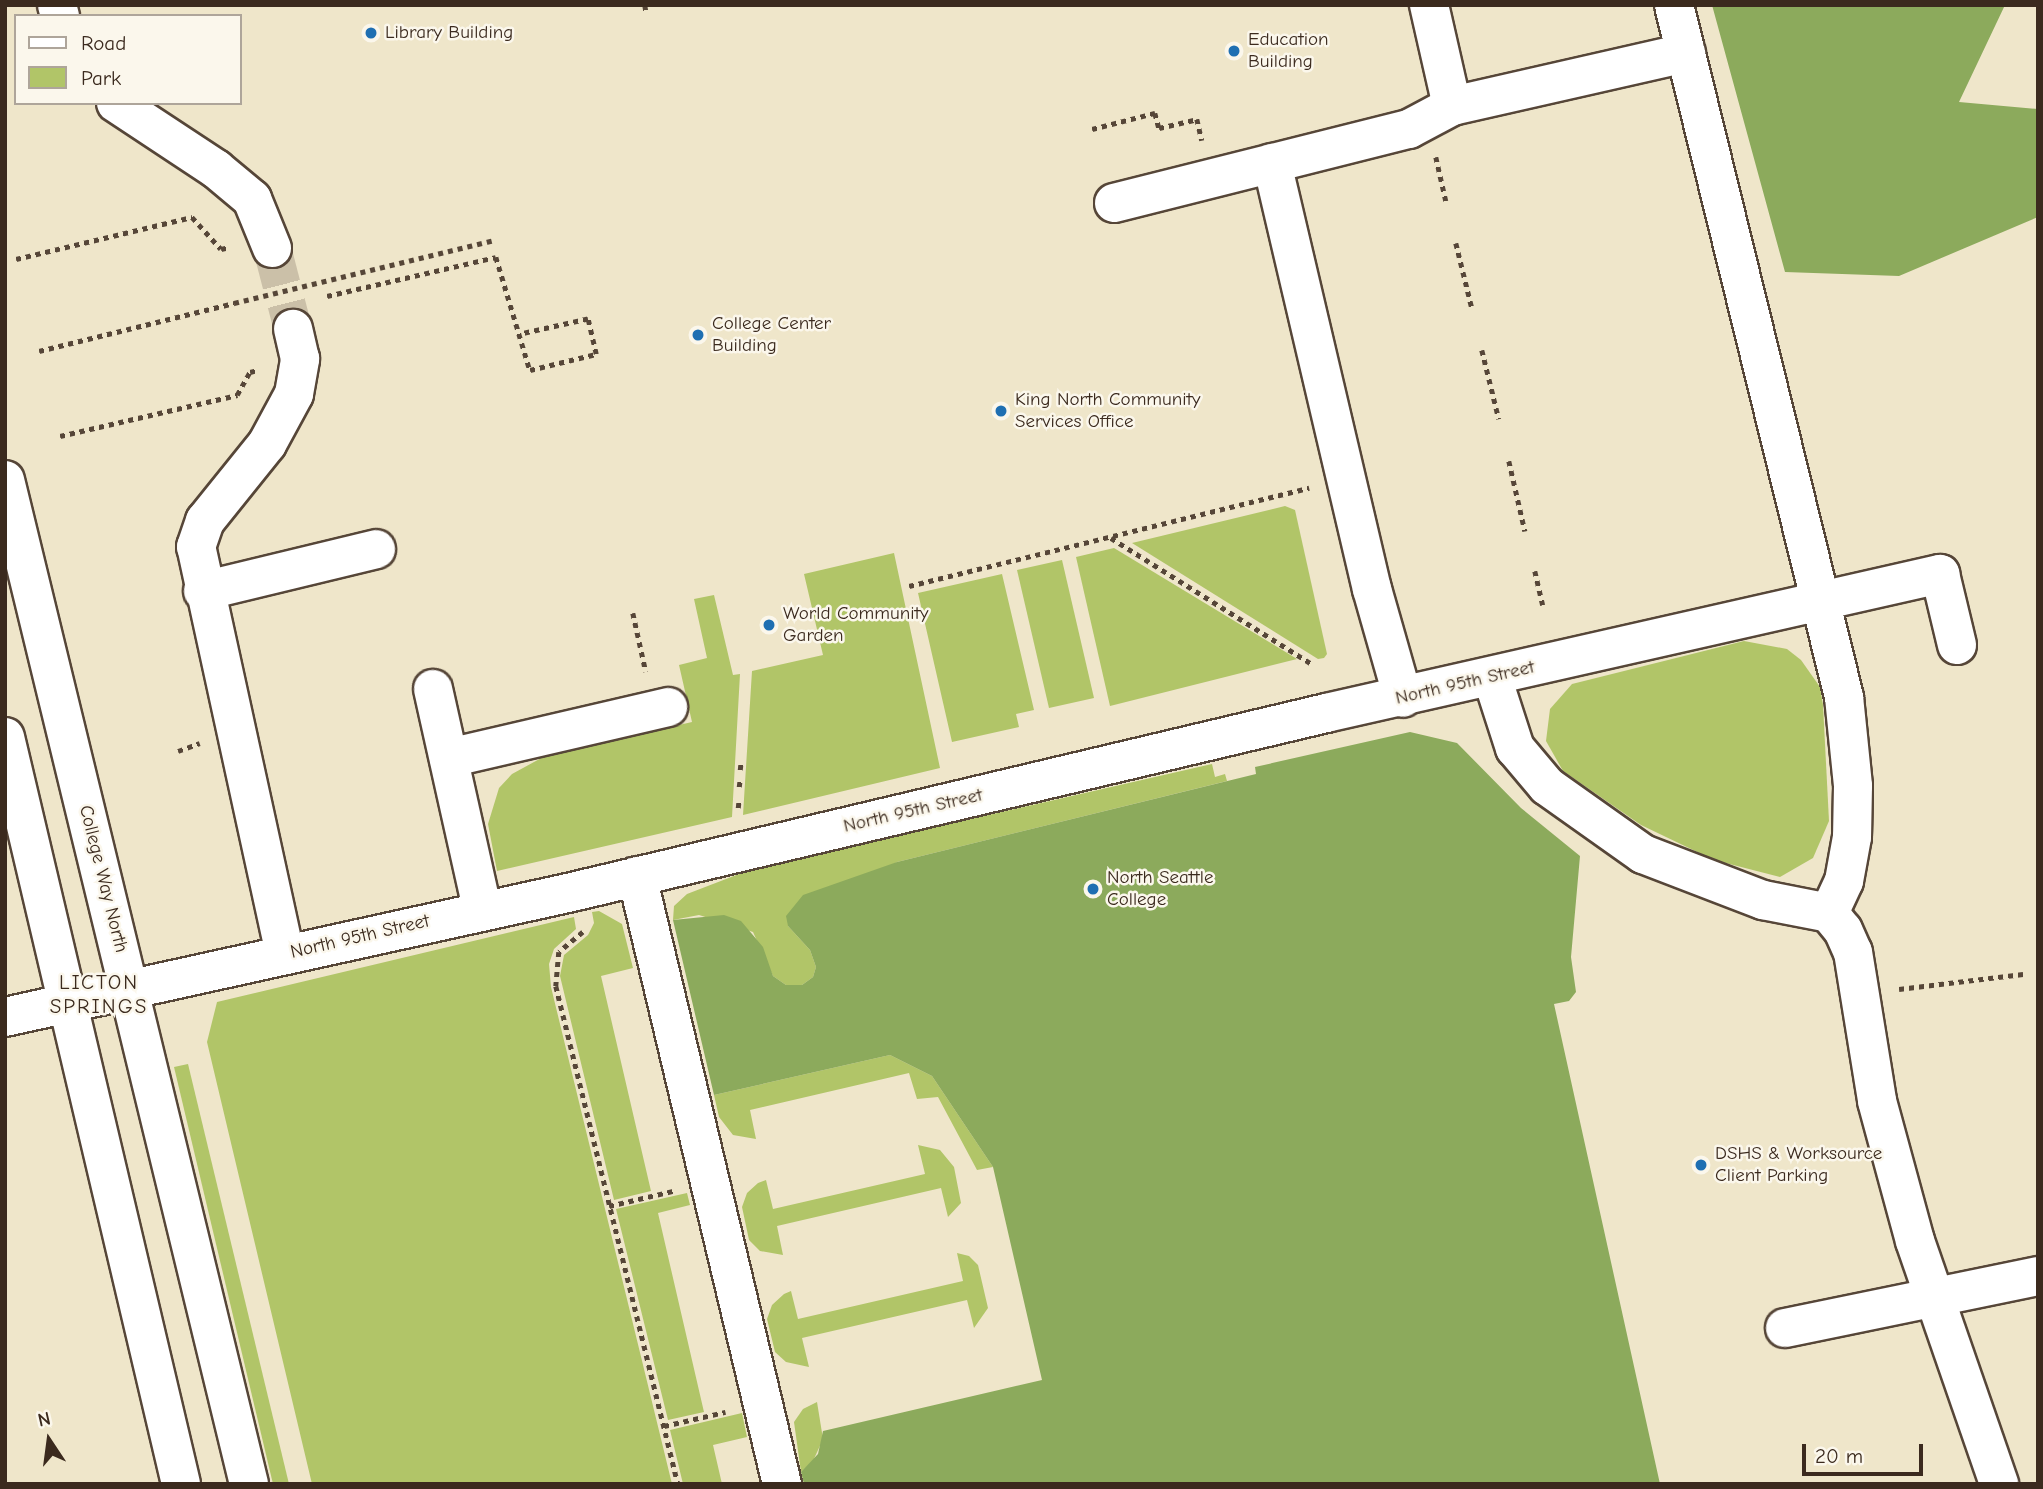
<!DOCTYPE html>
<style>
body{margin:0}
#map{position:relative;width:2043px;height:1489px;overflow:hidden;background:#efe6ca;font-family:"Comic Neue",sans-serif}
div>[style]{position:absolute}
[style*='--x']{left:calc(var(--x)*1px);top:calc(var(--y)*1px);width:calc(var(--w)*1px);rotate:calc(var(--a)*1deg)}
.green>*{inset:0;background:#b1c568}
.forest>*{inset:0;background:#8caa5c}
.minor-tunnel>*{height:38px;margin-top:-19px;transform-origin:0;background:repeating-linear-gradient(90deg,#cbc0a8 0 38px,transparent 0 57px)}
.path>*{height:4.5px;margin-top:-2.25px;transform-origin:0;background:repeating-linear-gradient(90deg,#564638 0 5px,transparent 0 10px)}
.roads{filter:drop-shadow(2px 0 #564638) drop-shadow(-2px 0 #564638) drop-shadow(0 2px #564638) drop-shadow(0 -2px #564638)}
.minor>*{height:38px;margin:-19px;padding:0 19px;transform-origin:19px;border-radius:19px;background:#fff}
.path-bridge>*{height:4.5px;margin-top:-2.25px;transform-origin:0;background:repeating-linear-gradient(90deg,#564638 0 5px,transparent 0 10px)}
.dots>*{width:19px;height:19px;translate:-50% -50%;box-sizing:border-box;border:4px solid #fbf7ec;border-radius:50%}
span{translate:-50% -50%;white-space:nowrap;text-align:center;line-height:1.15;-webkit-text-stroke:5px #fbf7ec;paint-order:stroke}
.poi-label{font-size:19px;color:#3b2a1e}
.left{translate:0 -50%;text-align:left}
.street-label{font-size:19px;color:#3b2a1e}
.neighbourhood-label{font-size:21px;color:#3b2a1e;letter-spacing:2px}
.frame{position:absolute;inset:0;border:7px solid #3b2a1e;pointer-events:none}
.legend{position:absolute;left:14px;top:14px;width:228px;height:91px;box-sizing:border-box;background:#fbf7ec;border:2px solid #aea59a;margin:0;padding:9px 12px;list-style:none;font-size:21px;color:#3b2a1e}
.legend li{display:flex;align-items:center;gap:14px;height:35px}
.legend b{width:35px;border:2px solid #aea59a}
.north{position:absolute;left:14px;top:1405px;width:70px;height:70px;-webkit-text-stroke:5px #fbf7ec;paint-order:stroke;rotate:347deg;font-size:19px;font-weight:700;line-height:28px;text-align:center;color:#3b2a1e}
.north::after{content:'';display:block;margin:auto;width:24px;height:32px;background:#3b2a1e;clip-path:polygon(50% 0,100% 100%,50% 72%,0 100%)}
.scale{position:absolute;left:1802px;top:1444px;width:121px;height:32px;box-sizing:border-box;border:4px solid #3b2a1e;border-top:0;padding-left:9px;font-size:21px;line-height:24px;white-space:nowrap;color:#3b2a1e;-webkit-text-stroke:5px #fbf7ec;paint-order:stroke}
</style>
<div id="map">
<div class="green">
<i style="clip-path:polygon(1285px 506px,1295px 510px,1327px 654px,1324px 658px,1318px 659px,1132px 543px)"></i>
<i style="clip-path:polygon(1114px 548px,1297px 659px,1110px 706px,1076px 557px)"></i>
<i style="clip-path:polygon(894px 553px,940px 768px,743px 815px,752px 671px,823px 655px,804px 574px)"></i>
<i style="clip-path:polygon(1062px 560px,1094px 698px,1049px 708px,1017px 570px)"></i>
<i style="clip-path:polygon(1002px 574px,1034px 710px,1016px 714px,1019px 727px,952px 742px,918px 593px)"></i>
<i style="clip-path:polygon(714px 595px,733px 675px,740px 674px,732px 817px,497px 871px,488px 824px,499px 788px,512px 774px,545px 756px,692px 722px,679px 665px,707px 658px,694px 599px)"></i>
<i style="clip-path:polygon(1744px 641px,1787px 649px,1801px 660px,1820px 687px,1823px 705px,1829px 821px,1813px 858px,1780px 877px,1714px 860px,1641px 825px,1563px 771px,1546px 741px,1550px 709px,1572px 684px)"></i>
<i style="clip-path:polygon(1212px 764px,1215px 777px,1225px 774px,1227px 781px,897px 862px,788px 926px,810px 950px,816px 967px,813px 977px,802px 985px,786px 985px,773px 976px,753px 932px,699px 915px,673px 920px,674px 906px,687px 894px,752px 869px)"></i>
<i style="clip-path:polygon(599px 911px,622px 924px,633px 968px,601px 976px,651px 1191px,614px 1200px,560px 976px,564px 955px,588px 935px,594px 923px,592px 912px)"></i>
<i style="clip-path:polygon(574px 917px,576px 929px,554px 949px,549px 964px,551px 987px,672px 1484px,312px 1484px,207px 1042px,217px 1002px)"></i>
<i style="clip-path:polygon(890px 1055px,932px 1076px,993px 1167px,977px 1170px,938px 1097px,917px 1099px,909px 1073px,750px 1110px,756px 1139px,733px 1135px,719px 1117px,714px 1095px)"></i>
<i style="clip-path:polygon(188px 1064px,289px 1484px,273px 1484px,174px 1067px)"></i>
<i style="clip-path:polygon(918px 1145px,940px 1150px,954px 1167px,961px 1203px,948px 1217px,941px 1188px,777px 1226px,783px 1255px,760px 1251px,749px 1240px,742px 1207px,747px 1193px,758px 1183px,766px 1180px,773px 1209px,925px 1174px)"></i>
<i style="clip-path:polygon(687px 1193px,690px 1205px,658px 1213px,704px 1412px,668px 1420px,616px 1209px)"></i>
<i style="clip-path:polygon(957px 1253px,969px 1256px,978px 1265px,988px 1308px,974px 1328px,967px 1300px,802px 1338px,809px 1367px,786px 1362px,775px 1352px,767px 1319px,772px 1305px,784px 1294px,791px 1291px,798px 1319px,963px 1281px)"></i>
<i style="clip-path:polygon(817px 1402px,823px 1439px,813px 1461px,801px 1472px,794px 1422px,803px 1409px)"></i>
<i style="clip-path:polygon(742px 1413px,747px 1437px,713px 1445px,722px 1484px,683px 1484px,670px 1430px)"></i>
</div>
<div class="forest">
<i style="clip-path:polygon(1712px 5px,2005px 5px,1959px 102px,2038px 109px,2038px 217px,1899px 276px,1785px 272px)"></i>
<i style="clip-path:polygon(1410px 732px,1457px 743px,1521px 808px,1580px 856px,1571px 957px,1576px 992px,1569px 1001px,1554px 1004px,1660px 1484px,804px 1484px,801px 1472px,818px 1454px,823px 1431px,1042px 1380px,993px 1167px,932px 1076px,890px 1055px,714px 1095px,673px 920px,724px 915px,741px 921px,763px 947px,773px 976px,786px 985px,802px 985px,813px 977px,816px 967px,810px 950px,788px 926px,786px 916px,803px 895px,897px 862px,1256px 774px,1255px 767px)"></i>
</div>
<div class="minor-tunnel">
<i style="--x:272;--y:248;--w:84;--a:75.5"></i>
</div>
<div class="path">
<i style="--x:645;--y:5;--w:6;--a:81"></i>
<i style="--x:1092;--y:129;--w:65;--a:-14.3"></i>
<i style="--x:1155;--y:113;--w:16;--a:75"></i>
<i style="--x:1159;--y:128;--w:39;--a:-13"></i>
<i style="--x:1197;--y:119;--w:22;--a:77"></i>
<i style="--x:1436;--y:157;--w:45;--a:77.2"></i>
<i style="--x:1456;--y:243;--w:67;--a:76.2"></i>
<i style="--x:16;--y:259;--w:181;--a:-13.4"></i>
<i style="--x:192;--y:217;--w:43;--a:47.8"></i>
<i style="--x:221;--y:249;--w:9;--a:-13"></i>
<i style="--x:327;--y:296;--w:173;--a:-13"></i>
<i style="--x:496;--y:257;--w:118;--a:73.3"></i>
<i style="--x:530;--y:370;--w:68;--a:-13.6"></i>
<i style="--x:596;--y:354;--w:36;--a:-103"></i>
<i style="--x:588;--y:319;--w:69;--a:167.4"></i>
<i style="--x:1482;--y:350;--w:71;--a:76.2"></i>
<i style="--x:39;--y:351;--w:201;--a:-13.8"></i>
<i style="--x:60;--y:436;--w:182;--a:-13"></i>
<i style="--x:237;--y:395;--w:26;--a:-61"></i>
<i style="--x:250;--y:372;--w:8;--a:-14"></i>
<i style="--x:1509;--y:461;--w:72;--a:77.1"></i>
<i style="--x:1111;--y:538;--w:237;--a:32.1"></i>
<i style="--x:1535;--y:571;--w:35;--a:77"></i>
<i style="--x:909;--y:586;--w:412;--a:-13.8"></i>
<i style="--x:633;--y:613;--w:60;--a:77.6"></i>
<i style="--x:178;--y:751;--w:23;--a:-20"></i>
<i style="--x:740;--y:770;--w:9;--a:-84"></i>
<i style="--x:739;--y:787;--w:8;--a:-83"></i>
<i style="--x:738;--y:808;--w:9;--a:-84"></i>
<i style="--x:583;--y:932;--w:31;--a:140"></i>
<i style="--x:559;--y:952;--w:34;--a:95"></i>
<i style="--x:556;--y:986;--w:513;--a:76.23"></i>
<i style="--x:1899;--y:989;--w:125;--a:-6.9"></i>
<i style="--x:609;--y:1206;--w:66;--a:-13.2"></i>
<i style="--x:664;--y:1426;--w:63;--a:-12.9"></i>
</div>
<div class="roads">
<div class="minor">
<i style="--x:57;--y:5;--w:11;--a:75"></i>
<i style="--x:1674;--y:5;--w:713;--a:76.2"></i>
<i style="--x:1844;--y:697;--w:89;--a:84.2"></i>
<i style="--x:1853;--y:786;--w:51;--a:91.1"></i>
<i style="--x:1852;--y:837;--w:45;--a:100.3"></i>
<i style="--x:1844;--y:881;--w:35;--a:115"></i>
<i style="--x:116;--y:103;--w:120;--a:33.4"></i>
<i style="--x:216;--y:169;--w:47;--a:39.8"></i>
<i style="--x:252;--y:199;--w:53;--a:67.8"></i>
<i style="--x:1452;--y:106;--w:240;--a:-12.8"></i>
<i style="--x:1272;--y:163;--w:438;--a:76.8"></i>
<i style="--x:1372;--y:589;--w:113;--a:74.1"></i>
<i style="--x:1114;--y:203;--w:304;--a:-14.1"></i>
<i style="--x:1409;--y:129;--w:49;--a:-28.1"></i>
<i style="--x:1452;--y:106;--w:104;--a:-102.8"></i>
<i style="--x:5;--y:480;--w:1033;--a:76.34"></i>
<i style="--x:203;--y:591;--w:178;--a:-13.6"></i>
<i style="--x:1492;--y:677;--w:75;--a:72.1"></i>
<i style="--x:1515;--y:748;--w:50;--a:49.9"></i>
<i style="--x:1547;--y:786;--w:118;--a:35.3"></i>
<i style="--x:1643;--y:854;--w:129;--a:21"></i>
<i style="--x:1763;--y:900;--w:67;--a:11.1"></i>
<i style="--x:1829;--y:913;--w:22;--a:51"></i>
<i style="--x:1843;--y:930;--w:24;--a:66"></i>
<i style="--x:1853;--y:952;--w:151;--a:80.8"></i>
<i style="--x:1877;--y:1101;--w:145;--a:74.8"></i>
<i style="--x:1915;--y:1241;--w:257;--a:70.9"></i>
<i style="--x:433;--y:689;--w:225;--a:77.4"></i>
<i style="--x:5;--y:737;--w:767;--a:76.74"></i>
<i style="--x:449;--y:758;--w:225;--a:-13.1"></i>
<i style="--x:637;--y:876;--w:625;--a:76.59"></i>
<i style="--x:285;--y:954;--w:417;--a:-102.3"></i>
<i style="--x:196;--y:547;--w:28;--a:-71"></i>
<i style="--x:205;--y:521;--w:99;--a:-51.2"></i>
<i style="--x:267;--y:444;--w:57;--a:-61.6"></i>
<i style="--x:294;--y:394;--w:36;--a:-80"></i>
<i style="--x:300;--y:359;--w:31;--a:-103"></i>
<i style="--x:5;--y:1017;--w:581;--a:-12.43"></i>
<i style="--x:572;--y:892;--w:775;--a:-13.35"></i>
<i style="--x:1326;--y:713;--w:630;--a:-12.76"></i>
<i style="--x:1940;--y:574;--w:73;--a:76.5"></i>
<i style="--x:1785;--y:1328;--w:258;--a:-11.6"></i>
</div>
</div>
<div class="path-bridge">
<i style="--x:234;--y:303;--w:268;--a:-13.6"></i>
</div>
<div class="dots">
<i style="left:371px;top:33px;background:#1f6fb2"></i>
<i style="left:1234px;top:51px;background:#1f6fb2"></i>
<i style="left:698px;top:335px;background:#1f6fb2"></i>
<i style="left:1001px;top:411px;background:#1f6fb2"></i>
<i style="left:769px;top:625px;background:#1f6fb2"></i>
<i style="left:1093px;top:889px;background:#1f6fb2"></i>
<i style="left:1701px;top:1165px;background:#1f6fb2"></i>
</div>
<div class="poi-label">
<span class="left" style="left:385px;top:33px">Library Building</span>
<span class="left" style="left:1248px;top:51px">Education<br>Building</span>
<span class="left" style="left:712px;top:335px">College Center<br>Building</span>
<span class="left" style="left:1015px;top:411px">King North Community<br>Services Office</span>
<span class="left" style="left:783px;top:625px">World Community<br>Garden</span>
<span class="left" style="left:1107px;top:889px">North Seattle<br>College</span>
<span class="left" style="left:1715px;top:1165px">DSHS &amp; Worksource<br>Client Parking</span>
</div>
<div class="street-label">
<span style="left:1465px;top:683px;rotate:-13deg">North 95th Street</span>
<span style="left:913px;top:811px;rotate:-13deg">North 95th Street</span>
<span style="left:103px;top:879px;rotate:76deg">College Way North</span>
<span style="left:360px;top:937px;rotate:-13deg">North 95th Street</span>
</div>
<div class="neighbourhood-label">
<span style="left:99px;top:994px">LICTON<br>SPRINGS</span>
</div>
<div class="frame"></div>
<ul class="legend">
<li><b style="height:9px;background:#fff"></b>Road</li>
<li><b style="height:19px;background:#b1c568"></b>Park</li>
</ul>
<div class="north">N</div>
<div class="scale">20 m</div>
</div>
